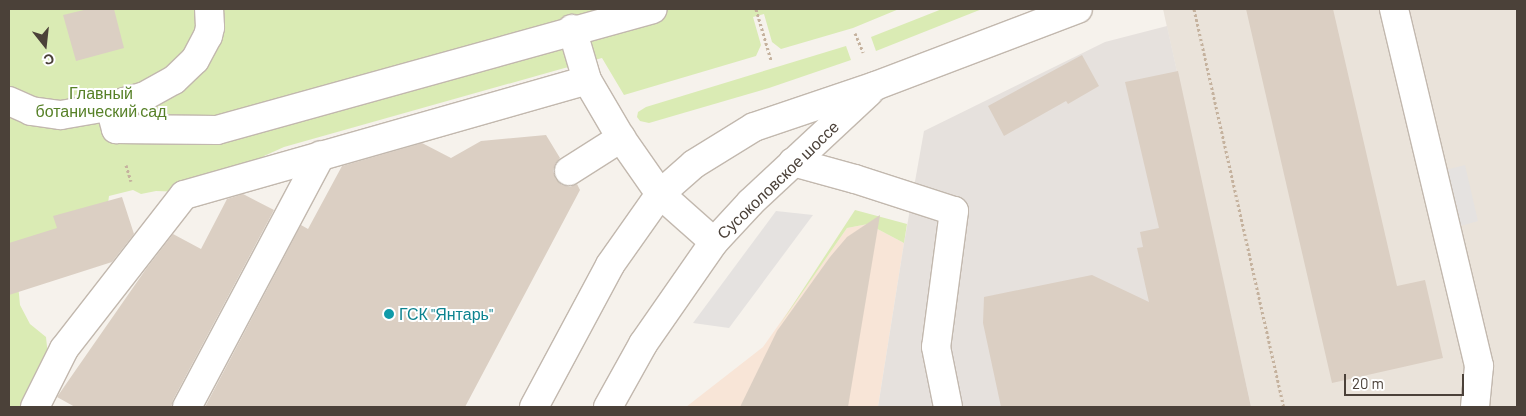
<!DOCTYPE html>
<meta charset="utf-8">
<style>
body{margin:0}
#map{position:relative;width:1526px;height:416px;overflow:hidden;background:#f6f2ec;font-family:Barlow,sans-serif}
div>[style]{position:absolute}
[style*='--x']{left:calc(var(--x)*1px);top:calc(var(--y)*1px);width:calc(var(--w)*1px);rotate:calc(var(--a)*1deg)}
.residential>*{inset:0;background:#eae3da}
.commercial>*{inset:0;background:#f8e5d7}
.industrial>*{inset:0;background:#e6e1dd}
.green>*{inset:0;background:#daebb4}
.parking>*{inset:0;background:#e5e2e0}
.building>*{inset:0;background:#dbcfc3}
.path>*{height:3px;margin-top:-1.5px;transform-origin:0;background:repeating-linear-gradient(90deg,#c5b29e 0 2.5px,transparent 0 5px)}
.roads{filter:drop-shadow(1px 0 #c2b8ae) drop-shadow(-1px 0 #c2b8ae) drop-shadow(0 1px #c2b8ae) drop-shadow(0 -1px #c2b8ae)}
.minor>*{height:28px;margin:-14px;padding:0 14px;transform-origin:14px;border-radius:14px;background:#fff}
.dots>*{width:14px;height:14px;translate:-50% -50%;box-sizing:border-box;border:2px solid #fff;border-radius:50%}
span{translate:-50% -50%;white-space:nowrap;text-align:center;line-height:1.15;-webkit-text-stroke:4px #fff;paint-order:stroke}
.park-label{font-size:16px;color:#578128}
.street-label{font-size:16px;color:#4b4139}
.culture-label{font-size:16px;color:#0d838f}
.left{translate:0 -50%;text-align:left}
.frame{position:absolute;inset:0;border:10px solid #4b4139;pointer-events:none}
.north{position:absolute;left:20px;top:20px;width:50px;height:50px;-webkit-text-stroke:4px #fff;paint-order:stroke;rotate:164deg;font-size:14px;font-weight:700;line-height:20px;text-align:center;color:#4b4139}
.north::after{content:'';display:block;margin:auto;width:18px;height:22px;background:#4b4139;clip-path:polygon(50% 0,100% 100%,50% 72%,0 100%)}
.scale{position:absolute;left:1344px;top:374px;width:120px;height:22px;box-sizing:border-box;border:2px solid #4b4139;border-top:0;padding-left:6px;font-size:15px;line-height:18px;white-space:nowrap;color:#4b4139;-webkit-text-stroke:4px #fff;paint-order:stroke}
</style>
<div id="map">
<div class="residential">
<i style="clip-path:polygon(1163px 9px,1517px 9px,1517px 407px,1251px 407px)"></i>
</div>
<div class="commercial">
<i style="clip-path:polygon(868px 224px,904px 243px,878px 407px,686px 407px,763px 347px,847px 228px)"></i>
</div>
<div class="industrial">
<i style="clip-path:polygon(1167px 26px,1251px 407px,878px 407px,904px 243px,924px 131px,1105px 42px)"></i>
</div>
<div class="green">
<i style="clip-path:polygon(9px 9px,899px 9px,853px 28px,781px 49px,772px 42px,764px 14px,753px 17px,761px 45px,756px 56px,624px 95px,602px 58px,561px 69px,284px 147px,264px 156px,249px 170px,207px 174px,193px 188px,184px 192px,156px 191px,141px 194px,133px 190px,109px 196px,107px 211px,20px 252px,9px 252px)"></i>
<i style="clip-path:polygon(942px 9px,982px 9px,876px 51px,871px 37px)"></i>
<i style="clip-path:polygon(846px 46px,851px 60px,769px 88px,649px 123px,640px 121px,637px 117px,638px 112px,646px 107px)"></i>
<i style="clip-path:polygon(855px 210px,907px 224px,904px 243px,868px 224px,847px 228px,779px 326px)"></i>
<i style="clip-path:polygon(9px 275px,18px 284px,20px 305px,30px 324px,46px 337px,48px 356px,36px 407px,9px 407px)"></i>
</div>
<div class="parking">
<i style="clip-path:polygon(1465px 165px,1478px 221px,1450px 229px,1438px 172px)"></i>
<i style="clip-path:polygon(776px 211px,813px 215px,729px 328px,693px 323px)"></i>
</div>
<div class="building">
<i style="clip-path:polygon(88px 9px,114px 9px,124px 48px,76px 61px,63px 15px)"></i>
<i style="clip-path:polygon(1246px 9px,1333px 9px,1397px 286px,1425px 280px,1443px 358px,1332px 383px)"></i>
<i style="clip-path:polygon(1082px 55px,1099px 86px,1068px 104px,1066px 101px,1004px 136px,988px 106px)"></i>
<i style="clip-path:polygon(1178px 71px,1251px 407px,1001px 407px,983px 323px,984px 297px,1092px 275px,1149px 302px,1137px 248px,1143px 247px,1140px 232px,1159px 228px,1125px 82px)"></i>
<i style="clip-path:polygon(546px 135px,560px 158px,555px 164px,553px 171px,556px 179px,562px 185px,570px 187px,577px 184px,580px 190px,465px 407px,205px 407px,301px 225px,308px 229px,342px 166px,422px 143px,451px 158px,481px 141px)"></i>
<i style="clip-path:polygon(243px 194px,274px 210px,173px 400px,171px 407px,75px 407px,57px 397px,146px 269px,173px 234px,201px 249px,227px 199px)"></i>
<i style="clip-path:polygon(122px 197px,134px 234px,112px 262px,9px 295px,9px 243px,57px 228px,53px 216px)"></i>
<i style="clip-path:polygon(880px 215px,848px 407px,740px 407px,777px 331px,830px 257px,847px 237px)"></i>
</div>
<div class="path">
<i style="--x:756;--y:9;--w:53;--a:73.6"></i>
<i style="--x:1194;--y:9;--w:408;--a:77.3"></i>
<i style="--x:855;--y:33;--w:21;--a:67"></i>
<i style="--x:126;--y:165;--w:17;--a:73"></i>
</div>
<div class="roads">
<div class="minor">
<i style="--x:1394;--y:9;--w:367;--a:76.6"></i>
<i style="--x:1479;--y:366;--w:41;--a:95.6"></i>
<i style="--x:572;--y:29;--w:53;--a:73.6"></i>
<i style="--x:9;--y:101;--w:24;--a:24"></i>
<i style="--x:31;--y:111;--w:30;--a:8"></i>
<i style="--x:61;--y:115;--w:47;--a:-9.9"></i>
<i style="--x:107;--y:107;--w:37;--a:-16"></i>
<i style="--x:143;--y:97;--w:35;--a:-29"></i>
<i style="--x:174;--y:80;--w:29;--a:-44"></i>
<i style="--x:195;--y:60;--w:27;--a:-62"></i>
<i style="--x:208;--y:36;--w:9;--a:-77"></i>
<i style="--x:210;--y:27;--w:18;--a:-93"></i>
<i style="--x:110;--y:107;--w:23;--a:75"></i>
<i style="--x:116;--y:129;--w:101;--a:0.6"></i>
<i style="--x:217;--y:130;--w:452;--a:-15.5"></i>
<i style="--x:793;--y:162;--w:64;--a:15.3"></i>
<i style="--x:855;--y:179;--w:104;--a:17.9"></i>
<i style="--x:954;--y:211;--w:137;--a:97.5"></i>
<i style="--x:936;--y:347;--w:61;--a:78.7"></i>
<i style="--x:569;--y:171;--w:62;--a:-32.4"></i>
<i style="--x:35;--y:407;--w:65;--a:-63.4"></i>
<i style="--x:64;--y:349;--w:195;--a:-52.1"></i>
<i style="--x:184;--y:195;--w:419;--a:-15.9"></i>
<i style="--x:587;--y:80;--w:67;--a:59.6"></i>
<i style="--x:621;--y:138;--w:68;--a:55.1"></i>
<i style="--x:660;--y:194;--w:72;--a:41.6"></i>
<i style="--x:187;--y:407;--w:285;--a:-62"></i>
<i style="--x:534;--y:407;--w:161;--a:-61.8"></i>
<i style="--x:610;--y:265;--w:87;--a:-54.8"></i>
<i style="--x:660;--y:194;--w:45;--a:-41.4"></i>
<i style="--x:694;--y:164;--w:70;--a:-31.7"></i>
<i style="--x:754;--y:127;--w:128;--a:-18.7"></i>
<i style="--x:875;--y:86;--w:217;--a:-20.8"></i>
<i style="--x:608;--y:407;--w:72;--a:-60.9"></i>
<i style="--x:643;--y:344;--w:124;--a:-55.2"></i>
<i style="--x:714;--y:242;--w:54;--a:-47.2"></i>
<i style="--x:751;--y:202;--w:161;--a:-43"></i>
</div>
</div>
<div class="dots">
<i style="left:389px;top:314px;background:#0f9aa8"></i>
</div>
<div class="park-label">
<span style="left:101px;top:102px">Главный<br>ботанический сад</span>
</div>
<div class="street-label">
<span style="left:778px;top:180px;rotate:-44deg">Сусоколовское шоссе</span>
</div>
<div class="culture-label">
<span class="left" style="left:399px;top:314px">ГСК "Янтарь"</span>
</div>
<div class="frame"></div>
<div class="north">С</div>
<div class="scale">20 m</div>
</div>
